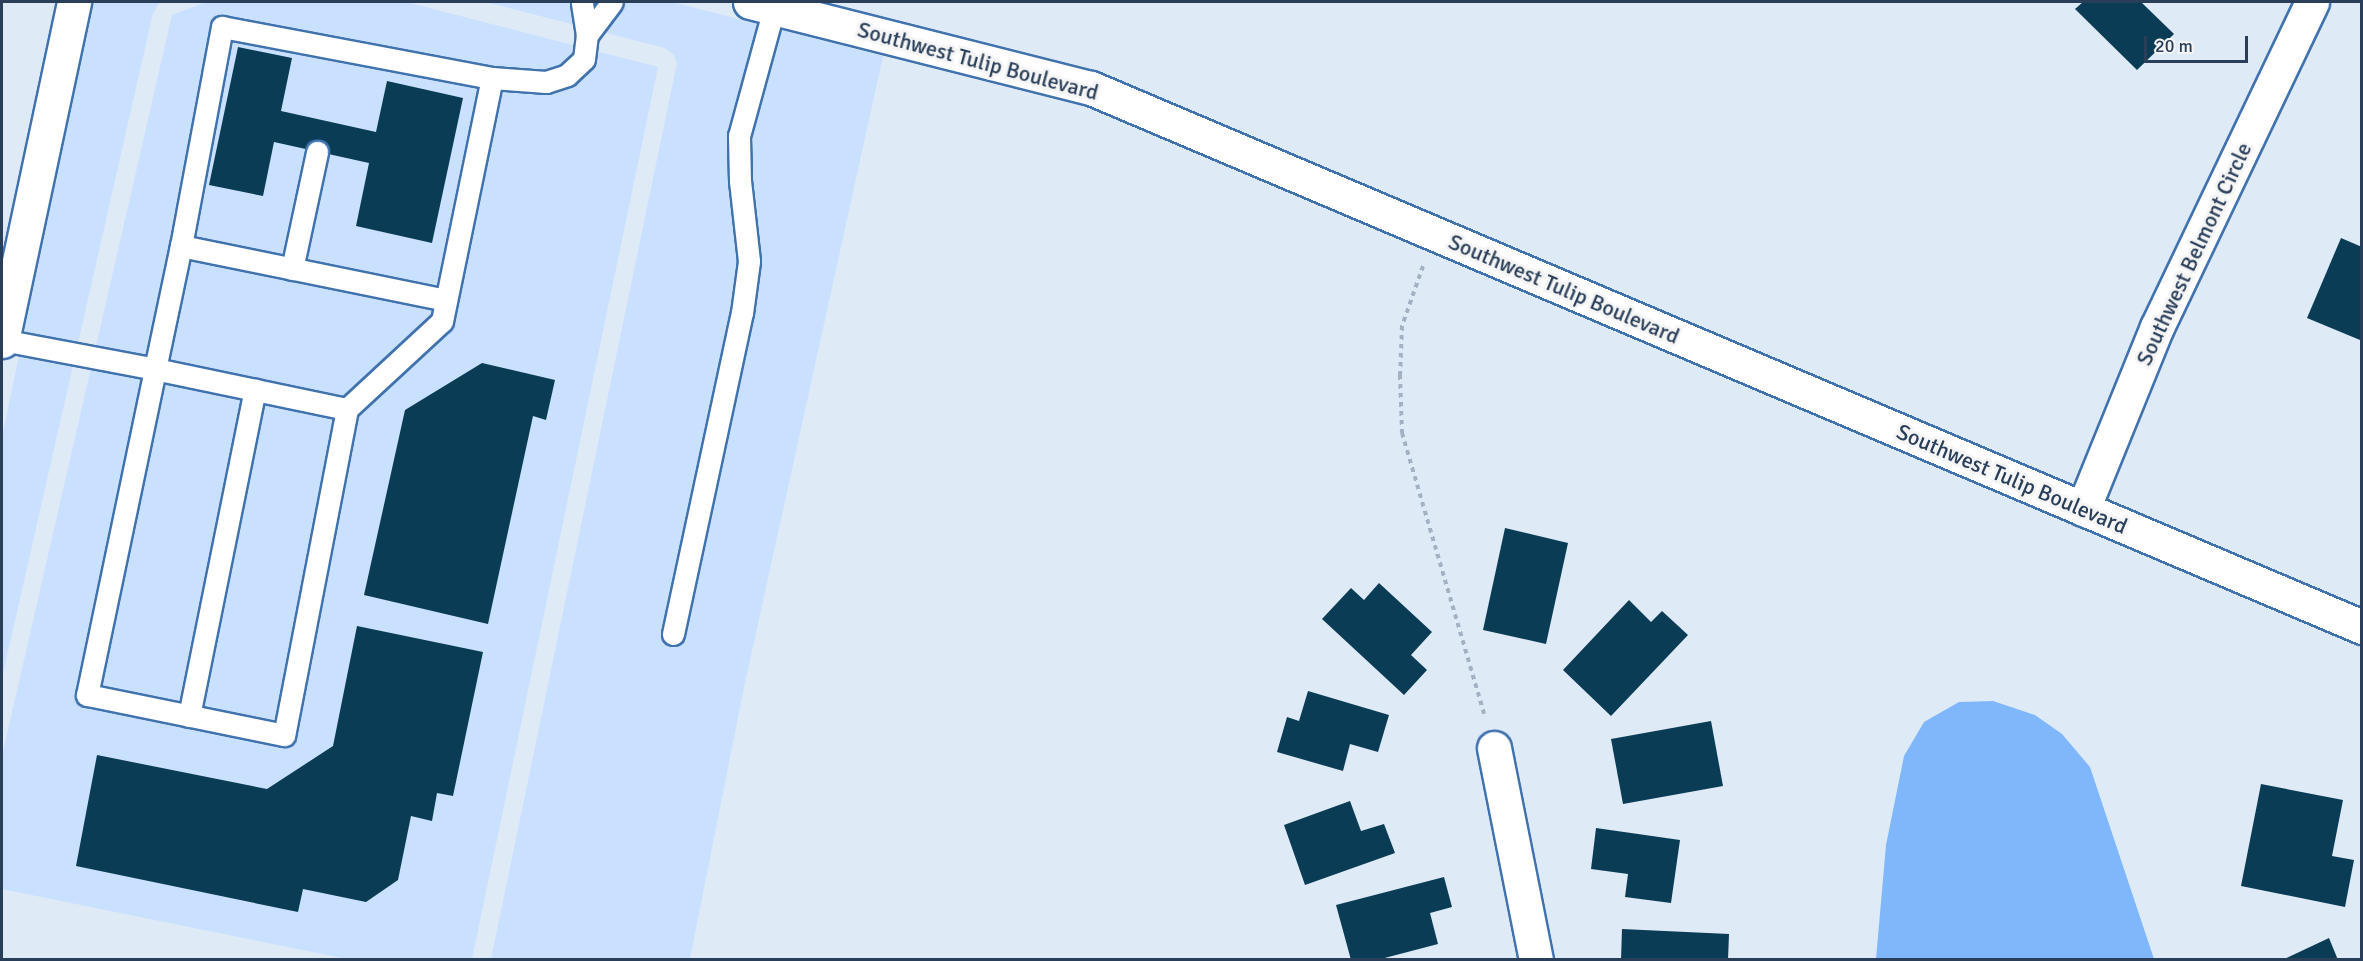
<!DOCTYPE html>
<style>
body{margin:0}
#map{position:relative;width:2363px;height:961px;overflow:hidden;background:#dfeaf7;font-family:Signika,sans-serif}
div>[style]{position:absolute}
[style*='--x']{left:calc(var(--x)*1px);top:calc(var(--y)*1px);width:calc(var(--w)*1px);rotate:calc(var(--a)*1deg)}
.built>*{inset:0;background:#c9e0fe}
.water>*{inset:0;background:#80b7fa}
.building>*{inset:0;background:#0a3d55}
.path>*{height:4px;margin-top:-2px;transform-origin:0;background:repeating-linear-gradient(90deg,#a3b2c3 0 4.5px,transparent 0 9px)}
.roads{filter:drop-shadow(2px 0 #4072ae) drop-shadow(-2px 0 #4072ae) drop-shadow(0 2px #4072ae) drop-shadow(0 -2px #4072ae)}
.service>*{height:21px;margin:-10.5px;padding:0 10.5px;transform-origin:10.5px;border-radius:10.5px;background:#fff}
.minor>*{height:33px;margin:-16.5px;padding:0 16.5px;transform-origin:16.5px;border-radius:16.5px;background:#fff}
.tertiary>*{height:33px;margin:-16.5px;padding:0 16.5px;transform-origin:16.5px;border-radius:16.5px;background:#fff}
span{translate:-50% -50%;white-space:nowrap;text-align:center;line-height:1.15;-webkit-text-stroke:6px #f5f5f5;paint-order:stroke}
.street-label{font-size:22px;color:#293e59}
.frame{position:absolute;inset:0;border:3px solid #293e59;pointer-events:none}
.scale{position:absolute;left:2144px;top:36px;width:104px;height:27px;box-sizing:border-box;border:3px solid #293e59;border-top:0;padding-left:8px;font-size:18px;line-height:21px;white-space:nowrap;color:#293e59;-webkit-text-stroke:4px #f5f5f5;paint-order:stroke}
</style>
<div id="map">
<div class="built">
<i style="clip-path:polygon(93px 2px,160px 2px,153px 13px,2px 678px,2px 437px)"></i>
<i style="clip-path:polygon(206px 2px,406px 2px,658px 67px,472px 959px,347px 959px,2px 889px,2px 756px,172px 15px)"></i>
<i style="clip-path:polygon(486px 2px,672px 2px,883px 56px,743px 692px,690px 959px,491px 959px,677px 63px,673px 54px,665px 48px)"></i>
</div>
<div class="water">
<i style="clip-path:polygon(1993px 701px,2035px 715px,2062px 734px,2090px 767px,2154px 959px,1876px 959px,1886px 845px,1904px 756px,1924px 722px,1959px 702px)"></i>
</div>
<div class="building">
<i style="clip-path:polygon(2083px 2px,2141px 2px,2174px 34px,2137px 70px,2075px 9px)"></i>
<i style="clip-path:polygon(238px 47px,292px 58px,281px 111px,376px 132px,387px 81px,463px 98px,432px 243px,356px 226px,369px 163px,274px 142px,263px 196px,209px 185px)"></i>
<i style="clip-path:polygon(2341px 238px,2362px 247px,2360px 340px,2307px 318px)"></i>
<i style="clip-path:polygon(482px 363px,555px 380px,546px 420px,533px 416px,488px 624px,364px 595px,405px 410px)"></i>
<i style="clip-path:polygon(1505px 528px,1568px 543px,1546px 644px,1483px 630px)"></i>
<i style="clip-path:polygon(1379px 583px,1432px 632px,1411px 655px,1427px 670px,1404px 695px,1322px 619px,1351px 588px,1364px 600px)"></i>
<i style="clip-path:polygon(1629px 600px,1651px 622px,1662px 611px,1688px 635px,1611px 716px,1563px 670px)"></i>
<i style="clip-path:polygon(357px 626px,483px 652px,453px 796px,437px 793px,432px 821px,411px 816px,398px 880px,366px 902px,303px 889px,298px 912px,76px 866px,97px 755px,267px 789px,333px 746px)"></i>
<i style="clip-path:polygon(1308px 691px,1389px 715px,1378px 752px,1350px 744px,1343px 771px,1277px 752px,1287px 717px,1299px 721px)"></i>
<i style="clip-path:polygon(1711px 721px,1723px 786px,1623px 804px,1611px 739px)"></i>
<i style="clip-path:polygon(2261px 784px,2343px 800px,2332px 856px,2354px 860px,2345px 907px,2241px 886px)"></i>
<i style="clip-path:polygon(1350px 801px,1361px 831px,1384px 824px,1395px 853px,1305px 885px,1284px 825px)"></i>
<i style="clip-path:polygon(1596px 828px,1680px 840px,1671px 903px,1625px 897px,1628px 874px,1591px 869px)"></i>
<i style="clip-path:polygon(1444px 877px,1452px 907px,1430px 913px,1438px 944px,1377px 960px,1351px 960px,1336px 905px)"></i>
<i style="clip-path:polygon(1622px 929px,1729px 934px,1728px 960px,1621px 960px)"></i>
<i style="clip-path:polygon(2329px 938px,2338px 960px,2282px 960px)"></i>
</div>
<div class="path">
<i style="--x:1423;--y:266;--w:64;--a:109.3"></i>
<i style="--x:1402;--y:326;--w:49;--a:92.3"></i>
<i style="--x:1400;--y:375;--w:58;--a:88"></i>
<i style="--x:1402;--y:433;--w:296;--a:73.7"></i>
</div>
<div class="roads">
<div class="service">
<i style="--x:587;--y:35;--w:41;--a:-52.9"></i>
<i style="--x:181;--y:246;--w:270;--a:11.5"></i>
<i style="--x:292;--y:269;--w:120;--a:-77.9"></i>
<i style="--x:2;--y:340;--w:156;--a:10.7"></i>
<i style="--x:155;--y:369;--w:196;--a:11.8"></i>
<i style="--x:347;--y:409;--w:332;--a:100.9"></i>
<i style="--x:284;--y:735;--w:201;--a:-168.5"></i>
<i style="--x:87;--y:695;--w:333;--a:-78.2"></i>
<i style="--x:155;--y:369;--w:126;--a:-78.1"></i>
<i style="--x:181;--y:246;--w:223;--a:-79.4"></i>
<i style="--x:222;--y:27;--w:275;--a:10.7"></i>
<i style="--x:492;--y:78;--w:54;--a:4.2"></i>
<i style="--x:546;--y:82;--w:22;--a:-18"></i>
<i style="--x:567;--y:75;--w:23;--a:-43"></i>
<i style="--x:584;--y:59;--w:24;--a:-83"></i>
<i style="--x:587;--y:35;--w:33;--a:-99"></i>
<i style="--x:347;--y:409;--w:129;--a:-42.8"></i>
<i style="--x:442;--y:321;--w:248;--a:-78.4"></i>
<i style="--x:673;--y:634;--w:328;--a:-77.9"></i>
<i style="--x:742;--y:313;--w:52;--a:-82.3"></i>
<i style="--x:749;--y:261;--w:81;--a:-96.4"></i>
<i style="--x:740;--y:181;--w:45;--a:-91.3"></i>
<i style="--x:739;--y:136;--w:133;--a:-74.7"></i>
<i style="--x:189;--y:716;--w:333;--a:-78.6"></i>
</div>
<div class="minor">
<i style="--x:2083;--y:509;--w:196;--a:-67.9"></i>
<i style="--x:2157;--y:327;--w:360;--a:-64.5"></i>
<i style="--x:1494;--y:748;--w:216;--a:78.8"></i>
</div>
<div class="tertiary">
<i style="--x:750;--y:2;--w:352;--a:14.2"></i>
<i style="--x:1091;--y:88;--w:1381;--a:22.98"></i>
<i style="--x:2;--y:341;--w:347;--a:-78"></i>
</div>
</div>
<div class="street-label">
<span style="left:978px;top:61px;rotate:15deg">Southwest Tulip Boulevard</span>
<span style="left:2194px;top:254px;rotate:-65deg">Southwest Belmont Circle</span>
<span style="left:1564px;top:289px;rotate:23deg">Southwest Tulip Boulevard</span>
<span style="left:2012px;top:479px;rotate:23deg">Southwest Tulip Boulevard</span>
</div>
<div class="frame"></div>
<div class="scale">20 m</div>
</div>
